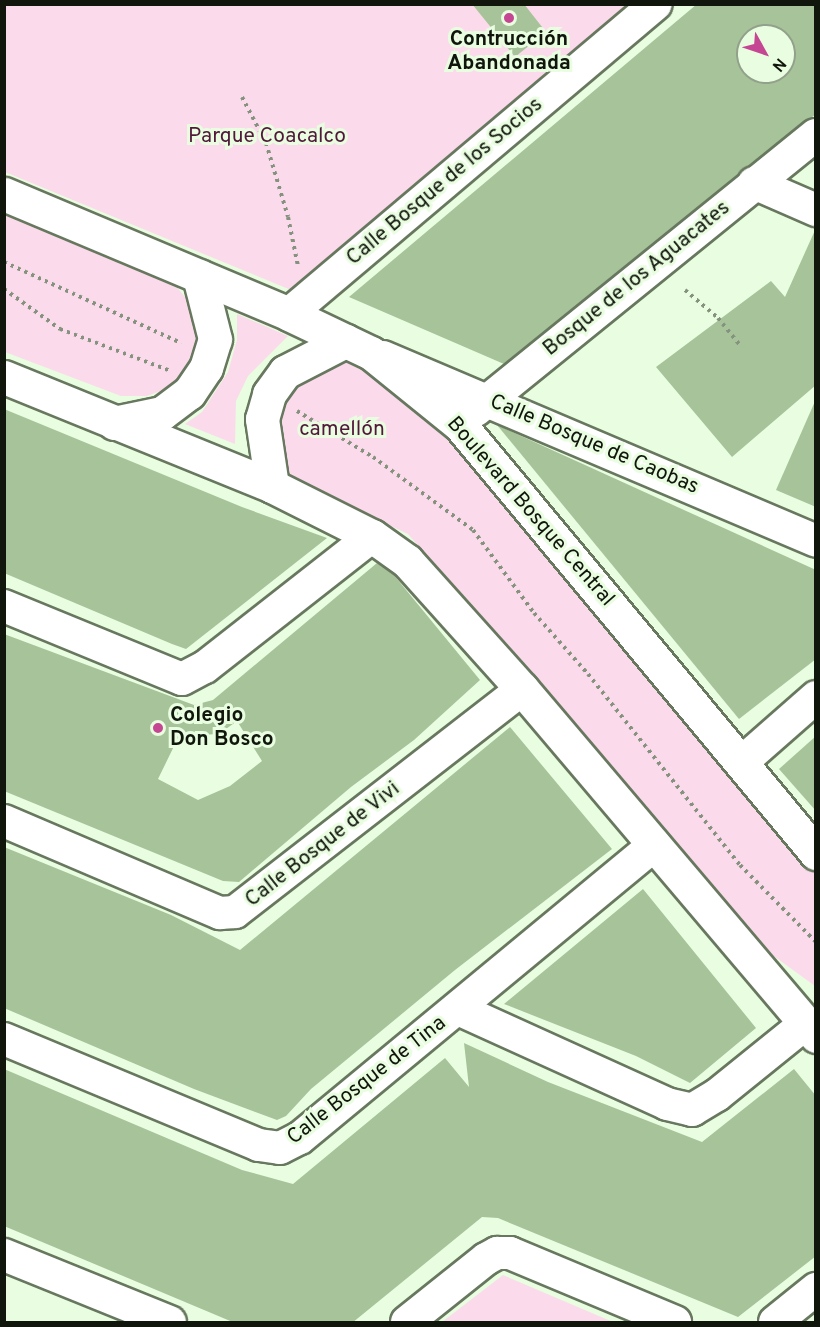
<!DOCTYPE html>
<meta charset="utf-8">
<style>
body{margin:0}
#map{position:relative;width:820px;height:1327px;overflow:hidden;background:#e9fde0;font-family:Overpass,sans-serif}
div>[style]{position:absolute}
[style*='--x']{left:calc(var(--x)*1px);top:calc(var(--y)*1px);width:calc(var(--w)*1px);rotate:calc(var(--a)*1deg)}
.green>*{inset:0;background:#fbdbeb}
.building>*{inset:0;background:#a7c399}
.path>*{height:4px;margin-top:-2px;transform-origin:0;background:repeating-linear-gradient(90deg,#84927e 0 3px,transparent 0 7.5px)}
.roads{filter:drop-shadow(2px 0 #67785f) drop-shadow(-2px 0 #67785f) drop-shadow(0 2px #67785f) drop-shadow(0 -2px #67785f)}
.street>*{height:32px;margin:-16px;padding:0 16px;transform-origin:16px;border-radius:16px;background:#fff}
.secondary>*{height:33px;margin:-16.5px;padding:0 16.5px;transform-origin:16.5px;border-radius:16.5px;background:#fff}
.dots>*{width:16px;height:16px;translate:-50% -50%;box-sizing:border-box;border:3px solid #e9fde0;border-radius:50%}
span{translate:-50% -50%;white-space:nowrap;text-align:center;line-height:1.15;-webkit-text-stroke:6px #e9fde0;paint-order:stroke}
.poi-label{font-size:21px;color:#10160c;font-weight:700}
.left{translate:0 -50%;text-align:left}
.park-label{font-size:21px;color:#51183a}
.street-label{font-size:21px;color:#10160c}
.frame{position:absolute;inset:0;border:6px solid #10160c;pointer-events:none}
.north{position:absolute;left:736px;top:24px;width:60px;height:60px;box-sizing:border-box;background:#e9fde0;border:2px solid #92a18b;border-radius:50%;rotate:130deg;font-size:16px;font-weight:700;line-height:24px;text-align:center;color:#10160c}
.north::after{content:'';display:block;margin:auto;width:21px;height:27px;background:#c54693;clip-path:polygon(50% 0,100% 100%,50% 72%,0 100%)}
</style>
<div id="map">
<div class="green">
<i style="clip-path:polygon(5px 5px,629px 5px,291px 290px,5px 172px)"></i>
<i style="clip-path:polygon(4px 215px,176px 286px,193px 307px,201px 337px,191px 366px,168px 388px,147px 396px,121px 396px,5px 352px)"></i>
<i style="clip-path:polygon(237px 314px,288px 336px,248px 376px,236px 401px,235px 444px,185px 424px,202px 412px,228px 372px,237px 340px)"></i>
<i style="clip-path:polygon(329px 362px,360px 362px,451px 435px,815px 866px,815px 986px,771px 954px,408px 534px,297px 482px,278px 459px,271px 430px,279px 398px,300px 375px)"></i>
<i style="clip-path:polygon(503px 1275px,613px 1322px,442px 1322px)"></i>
</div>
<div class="building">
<i style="clip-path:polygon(472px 4px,524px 4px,546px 32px,515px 57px)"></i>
<i style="clip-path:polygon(evenodd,697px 4px,816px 4px,816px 114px,504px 364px,349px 297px,697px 4px,748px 36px,784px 36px,784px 72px,748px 72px,748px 36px)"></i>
<i style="clip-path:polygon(816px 228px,816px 385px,732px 457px,656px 367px,771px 281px,785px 297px)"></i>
<i style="clip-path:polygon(816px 399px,816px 507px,776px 490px)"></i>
<i style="clip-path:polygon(4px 409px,242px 507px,327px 538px,186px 649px,172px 644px,4px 573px)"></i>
<i style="clip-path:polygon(497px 425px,816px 570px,816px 659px,739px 719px)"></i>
<i style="clip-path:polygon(evenodd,377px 563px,393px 574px,480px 680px,414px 740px,351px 787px,239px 882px,223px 881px,4px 791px,4px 634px,194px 705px,213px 700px,377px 563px,237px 721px,262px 761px,230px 786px,198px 800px,158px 779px,179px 736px,219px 734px,237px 721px)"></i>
<i style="clip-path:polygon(510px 727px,612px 849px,455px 970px,311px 1089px,286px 1116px,277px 1120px,194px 1089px,4px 1008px,4px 847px,171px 915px,240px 950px)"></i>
<i style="clip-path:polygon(816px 736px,816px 811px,779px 769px)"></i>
<i style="clip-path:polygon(643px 889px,756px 1028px,690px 1083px,636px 1056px,504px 1004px)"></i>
<i style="clip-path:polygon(464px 1043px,548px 1082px,702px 1142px,794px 1069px,816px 1096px,816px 1256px,738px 1317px,498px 1218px,482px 1217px,352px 1323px,235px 1323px,4px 1226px,4px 1069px,242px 1170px,293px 1184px,445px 1058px,469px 1087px)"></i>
</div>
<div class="path">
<i style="--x:242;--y:97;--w:52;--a:62.4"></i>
<i style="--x:266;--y:143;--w:77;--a:73.4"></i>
<i style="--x:288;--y:217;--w:50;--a:78.5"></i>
<i style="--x:4;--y:262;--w:195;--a:24.6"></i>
<i style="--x:4;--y:289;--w:69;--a:35.5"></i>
<i style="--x:60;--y:329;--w:116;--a:20.8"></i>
<i style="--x:685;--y:290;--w:43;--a:40.3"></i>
<i style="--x:718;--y:318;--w:36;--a:51"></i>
<i style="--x:297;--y:411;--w:89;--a:31.2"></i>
<i style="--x:373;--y:457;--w:124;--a:36.1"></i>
<i style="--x:473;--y:530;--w:103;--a:53.7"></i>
<i style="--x:534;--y:613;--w:81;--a:48.5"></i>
<i style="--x:588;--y:674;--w:244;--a:51.5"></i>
<i style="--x:740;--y:865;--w:108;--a:45.4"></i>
</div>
<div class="roads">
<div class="street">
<i style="--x:754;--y:183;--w:68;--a:23.5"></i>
<i style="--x:289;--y:314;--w:480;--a:-40.2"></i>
<i style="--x:383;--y:357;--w:470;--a:23"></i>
<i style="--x:476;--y:410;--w:437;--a:-39"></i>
<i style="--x:4;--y:606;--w:192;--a:22.3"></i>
<i style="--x:182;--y:679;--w:26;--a:-28"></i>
<i style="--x:205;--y:667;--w:212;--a:-38.1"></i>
<i style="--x:741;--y:763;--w:100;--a:-41.3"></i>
<i style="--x:4;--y:821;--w:235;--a:23.1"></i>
<i style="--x:220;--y:913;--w:15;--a:-4"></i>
<i style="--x:235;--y:912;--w:363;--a:-37.8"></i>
<i style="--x:458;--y:1009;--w:230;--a:24.4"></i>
<i style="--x:667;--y:1104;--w:26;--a:13"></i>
<i style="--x:692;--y:1110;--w:29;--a:-31"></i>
<i style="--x:717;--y:1095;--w:113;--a:-38.9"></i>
<i style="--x:4;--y:1039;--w:276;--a:22.6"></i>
<i style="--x:259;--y:1145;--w:21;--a:8"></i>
<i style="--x:280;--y:1148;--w:22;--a:-27"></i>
<i style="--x:300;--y:1138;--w:460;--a:-39.6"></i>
<i style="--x:4;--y:1255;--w:179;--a:22"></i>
<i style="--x:407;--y:1322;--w:101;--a:-38.6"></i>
<i style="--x:486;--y:1259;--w:13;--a:-29"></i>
<i style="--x:497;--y:1253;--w:13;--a:0"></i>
<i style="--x:510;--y:1253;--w:179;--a:22.7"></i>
<i style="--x:775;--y:1322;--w:53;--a:-38.8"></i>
</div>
<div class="secondary">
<i style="--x:4;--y:194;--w:309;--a:22.8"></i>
<i style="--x:289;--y:314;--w:91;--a:25.4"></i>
<i style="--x:371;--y:353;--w:114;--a:39"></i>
<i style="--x:460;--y:425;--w:557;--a:50.25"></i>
<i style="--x:4;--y:377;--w:289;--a:22.1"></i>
<i style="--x:272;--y:486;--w:112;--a:26.6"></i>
<i style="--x:372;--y:536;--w:43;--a:35.5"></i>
<i style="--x:407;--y:561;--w:172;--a:48.1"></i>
<i style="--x:522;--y:689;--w:455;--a:49.7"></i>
<i style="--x:114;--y:423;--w:49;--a:-11.8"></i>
<i style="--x:162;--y:413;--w:34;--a:-37"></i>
<i style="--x:189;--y:393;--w:30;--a:-56"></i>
<i style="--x:206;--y:368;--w:30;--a:-73"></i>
<i style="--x:215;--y:339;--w:65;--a:-104.3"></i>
<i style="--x:272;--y:486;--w:68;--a:-98.5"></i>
<i style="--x:262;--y:419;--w:26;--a:-74"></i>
<i style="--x:269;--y:394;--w:27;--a:-54"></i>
<i style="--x:285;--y:372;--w:68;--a:-27.3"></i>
</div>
</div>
<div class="dots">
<i style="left:509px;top:18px;background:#c54693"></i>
<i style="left:158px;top:728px;background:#c54693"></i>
</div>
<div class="poi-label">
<span style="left:509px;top:52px">Contrucción<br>Abandonada</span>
<span class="left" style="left:170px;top:728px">Colegio<br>Don Bosco</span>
</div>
<div class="park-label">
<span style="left:267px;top:137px">Parque Coacalco</span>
<span style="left:342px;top:430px">camellón</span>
</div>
<div class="street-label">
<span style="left:445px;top:182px;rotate:-40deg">Calle Bosque de los Socios</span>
<span style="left:637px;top:279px;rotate:-39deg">Bosque de los Aguacates</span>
<span style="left:594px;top:445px;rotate:23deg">Calle Bosque de Caobas</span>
<span style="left:530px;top:512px;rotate:49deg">Boulevard Bosque Central</span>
<span style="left:323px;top:845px;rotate:-38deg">Calle Bosque de Vivi</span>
<span style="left:367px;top:1081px;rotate:-38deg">Calle Bosque de Tina</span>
</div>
<div class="frame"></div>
<div class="north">N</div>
</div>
